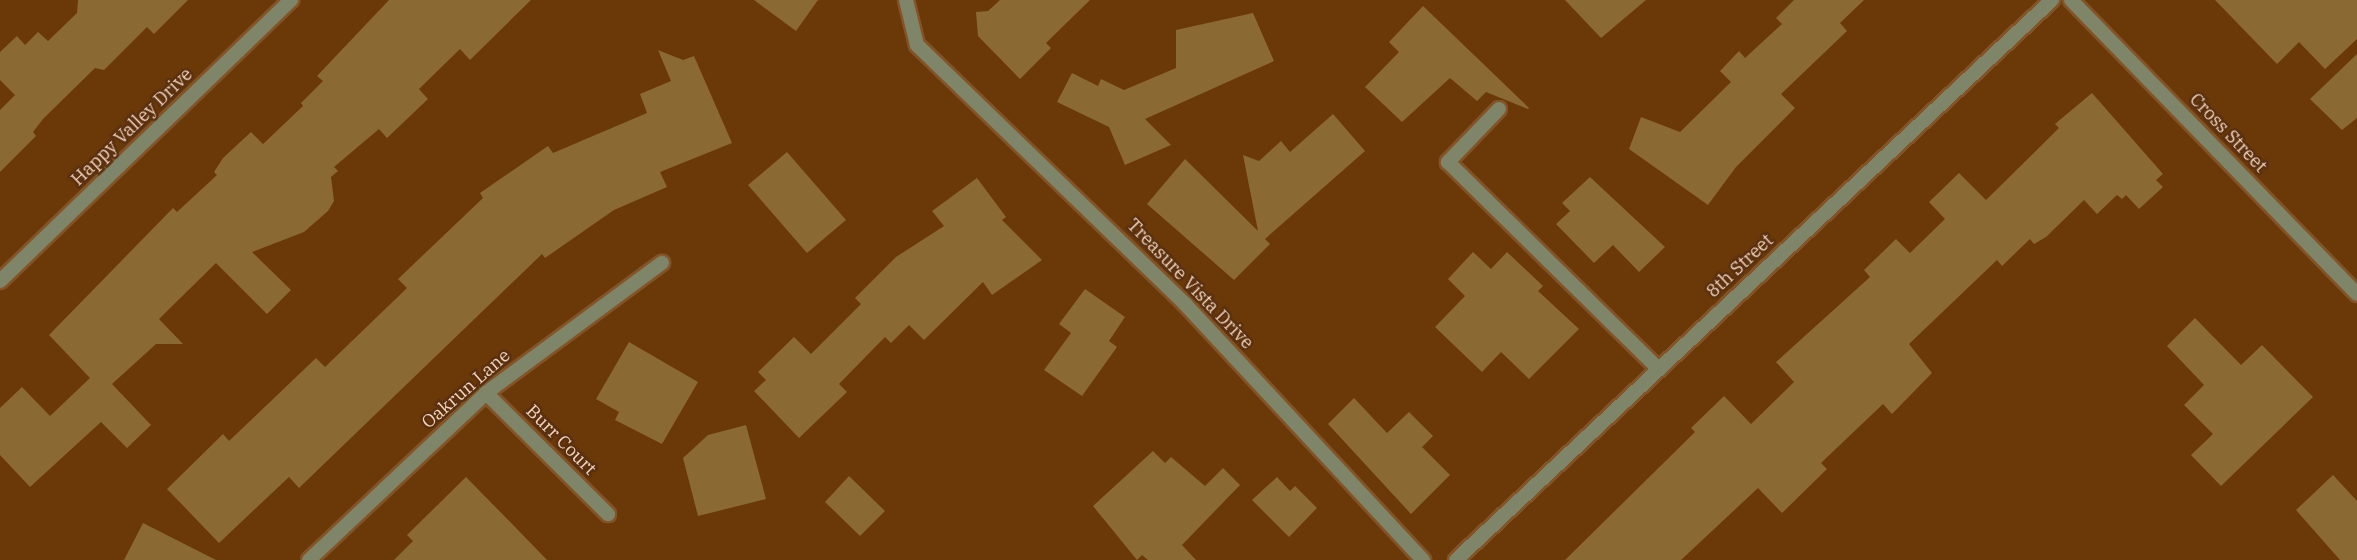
<!DOCTYPE html>
<style>
body{margin:0}
#map{position:relative;width:2357px;height:560px;overflow:hidden;background:#6b3807;font-family:"IBM Plex Serif",serif}
div>[style]{position:absolute}
[style*='--x']{left:calc(var(--x)*1px);top:calc(var(--y)*1px);width:calc(var(--w)*1px);rotate:calc(var(--a)*1deg)}
.building>*{inset:0;background:#8b6933}
.roads{filter:drop-shadow(2px 0 #835428) drop-shadow(-2px 0 #835428) drop-shadow(0 2px #835428) drop-shadow(0 -2px #835428)}
.lane>*{height:14px;margin:-7px;padding:0 7px;transform-origin:7px;border-radius:7px;background:#7f8568}
.street>*{height:14px;margin:-7px;padding:0 7px;transform-origin:7px;border-radius:7px;background:#7f8568}
span{translate:-50% -50%;white-space:nowrap;text-align:center;line-height:1.15;-webkit-text-stroke:5px #593110;paint-order:stroke}
.street-label{font-size:18px;color:#f3d3bd}
</style>
<div id="map">
<div class="building">
<i style="clip-path:polygon(78px 0,188px 0,154px 34px,147px 27px,104px 70px,95px 68px,43px 119px,33px 132px,36px 136px,0 172px,0 110px,15px 95px,0 80px,0 52px,17px 36px,25px 45px,38px 32px,48px 41px,77px 13px)"></i>
<i style="clip-path:polygon(389px 0,531px 0,470px 60px,460px 49px,419px 89px,428px 99px,387px 138px,379px 129px,334px 167px,338px 171px,331px 177px,334px 201px,328px 211px,304px 232px,252px 252px,291px 290px,267px 314px,216px 263px,159px 319px,183px 344px,156px 344px,112px 384px,151px 425px,127px 448px,101px 422px,30px 487px,0 455px,0 408px,22px 387px,50px 416px,90px 378px,49px 335px,173px 208px,177px 212px,217px 175px,214px 172px,223px 158px,251px 132px,263px 144px,303px 106px,301px 103px,323px 81px,317px 76px)"></i>
<i style="clip-path:polygon(754px 0,818px 0,796px 31px)"></i>
<i style="clip-path:polygon(1000px 0,1090px 0,1046px 43px,1051px 48px,1020px 79px,978px 36px,976px 12px,988px 11px)"></i>
<i style="clip-path:polygon(1565px 0,1646px 0,1601px 38px)"></i>
<i style="clip-path:polygon(1794px 0,1864px 0,1840px 23px,1847px 31px,1781px 94px,1795px 108px,1736px 167px,1708px 205px,1629px 149px,1641px 117px,1680px 132px,1731px 82px,1720px 71px,1739px 51px,1745px 58px,1782px 24px,1776px 18px)"></i>
<i style="clip-path:polygon(2215px 0,2357px 0,2357px 39px,2325px 69px,2299px 42px,2277px 64px)"></i>
<i style="clip-path:polygon(1423px 6px,1529px 108px,1528px 109px,1486px 92px,1477px 101px,1450px 78px,1402px 122px,1365px 87px,1399px 52px,1389px 42px)"></i>
<i style="clip-path:polygon(1253px 13px,1274px 61px,1145px 119px,1171px 145px,1125px 165px,1109px 127px,1057px 102px,1072px 73px,1098px 86px,1101px 79px,1124px 90px,1176px 68px,1176px 30px)"></i>
<i style="clip-path:polygon(658px 50px,683px 60px,694px 56px,732px 143px,660px 172px,667px 187px,614px 210px,545px 258px,542px 254px,299px 488px,289px 477px,219px 543px,167px 489px,223px 434px,229px 441px,316px 358px,325px 367px,407px 288px,398px 279px,483px 198px,480px 193px,548px 146px,553px 153px,647px 113px,640px 94px,671px 81px)"></i>
<i style="clip-path:polygon(2357px 54px,2357px 118px,2342px 130px,2310px 99px)"></i>
<i style="clip-path:polygon(2092px 93px,2163px 174px,2156px 180px,2163px 187px,2139px 209px,2126px 195px,2122px 199px,2117px 195px,2097px 214px,2084px 200px,2046px 237px,2034px 244px,2030px 239px,2002px 266px,1997px 260px,1909px 344px,1932px 373px,1892px 414px,1883px 404px,1821px 463px,1827px 469px,1782px 513px,1758px 488px,1681px 560px,1565px 560px,1695px 432px,1691px 428px,1724px 396px,1751px 424px,1794px 382px,1776px 362px,1870px 277px,1864px 270px,1896px 239px,1910px 253px,1945px 219px,1929px 202px,1959px 173px,1986px 200px,2059px 128px,2055px 124px)"></i>
<i style="clip-path:polygon(1333px 114px,1365px 151px,1265px 239px,1270px 244px,1234px 280px,1147px 204px,1185px 159px,1258px 231px,1243px 155px,1259px 161px,1281px 141px,1290px 152px)"></i>
<i style="clip-path:polygon(787px 152px,846px 220px,807px 253px,748px 185px)"></i>
<i style="clip-path:polygon(1590px 177px,1665px 247px,1639px 272px,1613px 245px,1594px 263px,1556px 224px,1570px 211px,1562px 203px)"></i>
<i style="clip-path:polygon(977px 178px,1006px 217px,1002px 220px,1042px 260px,992px 295px,983px 282px,924px 340px,909px 325px,891px 343px,885px 337px,839px 384px,847px 392px,799px 438px,754px 391px,766px 380px,758px 372px,794px 337px,811px 354px,861px 304px,855px 298px,896px 257px,944px 226px,932px 211px)"></i>
<i style="clip-path:polygon(1473px 252px,1491px 269px,1507px 252px,1543px 286px,1538px 291px,1579px 329px,1529px 379px,1501px 352px,1482px 372px,1435px 327px,1465px 296px,1448px 279px)"></i>
<i style="clip-path:polygon(1085px 289px,1125px 317px,1109px 341px,1117px 347px,1082px 396px,1044px 370px,1071px 333px,1059px 324px)"></i>
<i style="clip-path:polygon(2195px 318px,2241px 365px,2262px 345px,2313px 397px,2221px 486px,2191px 455px,2213px 434px,2184px 405px,2204px 385px,2167px 346px)"></i>
<i style="clip-path:polygon(629px 342px,698px 382px,662px 444px,615px 420px,619px 412px,596px 399px)"></i>
<i style="clip-path:polygon(1354px 398px,1387px 433px,1409px 412px,1433px 436px,1422px 447px,1450px 475px,1411px 514px,1328px 424px)"></i>
<i style="clip-path:polygon(746px 425px,766px 499px,698px 516px,683px 458px,708px 435px)"></i>
<i style="clip-path:polygon(1153px 451px,1165px 463px,1171px 457px,1205px 486px,1223px 468px,1240px 485px,1182px 545px,1196px 560px,1148px 560px,1142px 555px,1137px 560px,1093px 506px)"></i>
<i style="clip-path:polygon(2333px 475px,2357px 501px,2357px 560px,2340px 560px,2296px 510px)"></i>
<i style="clip-path:polygon(849px 476px,885px 511px,860px 536px,825px 502px)"></i>
<i style="clip-path:polygon(466px 477px,517px 529px,547px 560px,394px 560px,413px 541px,407px 535px)"></i>
<i style="clip-path:polygon(1277px 477px,1290px 491px,1295px 486px,1317px 508px,1289px 537px,1252px 500px)"></i>
<i style="clip-path:polygon(143px 523px,216px 560px,124px 560px)"></i>
</div>
<div class="roads">
<div class="lane">
<i style="--x:1499;--y:109;--w:74;--a:133.9"></i>
<i style="--x:1448;--y:162;--w:296;--a:44.5"></i>
</div>
<div class="street">
<i style="--x:906;--y:0;--w:46;--a:76.3"></i>
<i style="--x:917;--y:45;--w:373;--a:44"></i>
<i style="--x:1185;--y:304;--w:350;--a:47.1"></i>
<i style="--x:2071;--y:0;--w:410;--a:45.8"></i>
<i style="--x:0;--y:281;--w:405;--a:-44"></i>
<i style="--x:486;--y:393;--w:172;--a:44.8"></i>
<i style="--x:309;--y:560;--w:243;--a:-43.3"></i>
<i style="--x:486;--y:393;--w:219;--a:-36.5"></i>
<i style="--x:1456;--y:560;--w:818;--a:-43.22"></i>
</div>
</div>
<div class="street-label">
<span style="left:132px;top:127px;rotate:-44deg">Happy Valley Drive</span>
<span style="left:2228px;top:133px;rotate:46deg">Cross Street</span>
<span style="left:1740px;top:266px;rotate:-43deg">8th Street</span>
<span style="left:1190px;top:284px;rotate:46deg">Treasure Vista Drive</span>
<span style="left:466px;top:389px;rotate:-41deg">Oakrun Lane</span>
<span style="left:561px;top:440px;rotate:45deg">Burr Court</span>
</div>
</div>
